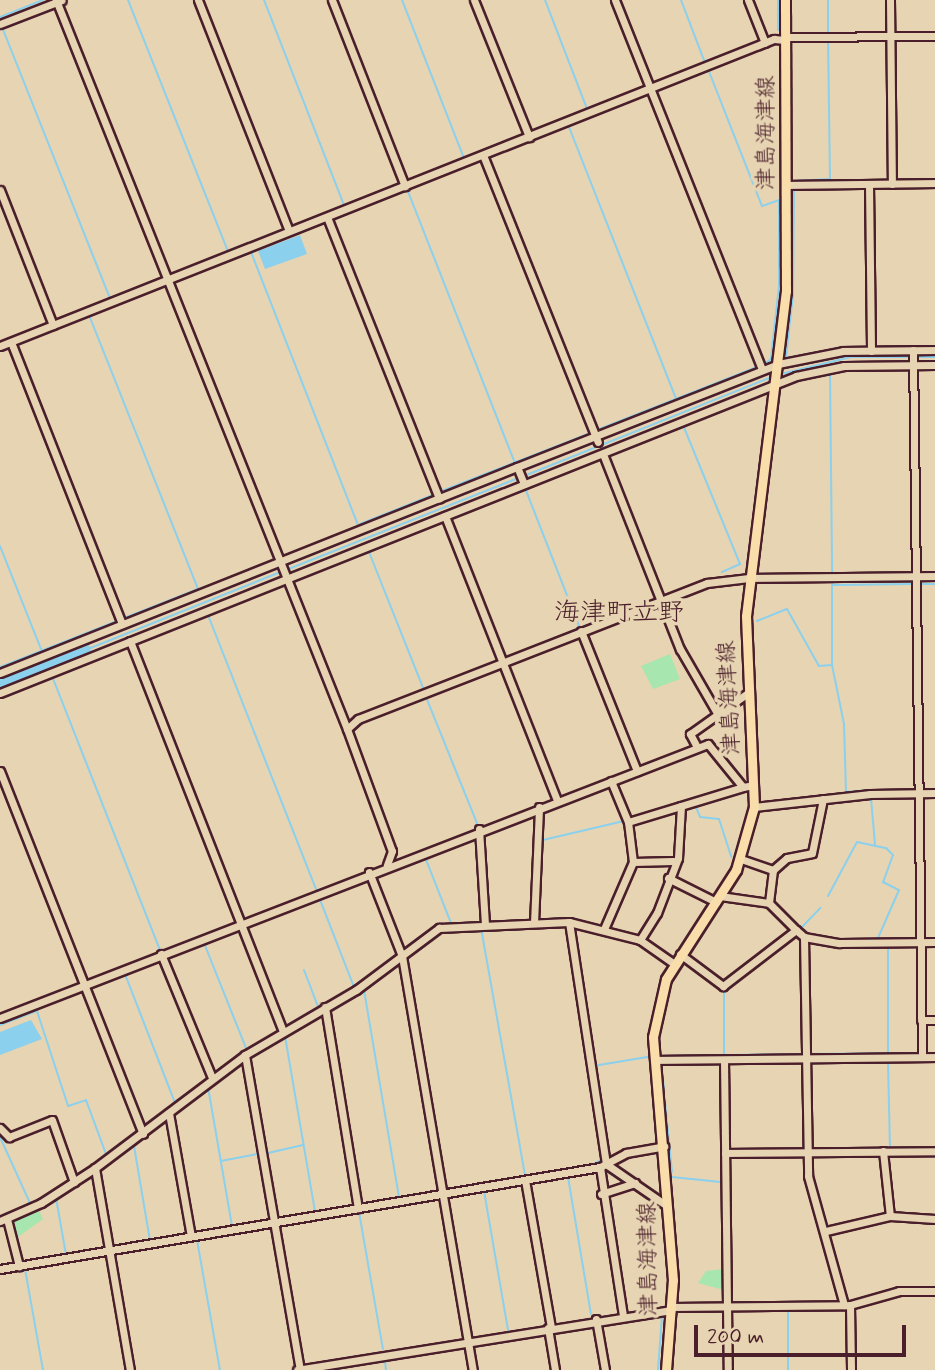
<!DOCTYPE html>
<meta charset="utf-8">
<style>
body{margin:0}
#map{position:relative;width:935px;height:1370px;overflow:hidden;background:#e7d4b2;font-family:Mynerve,"Klee One",sans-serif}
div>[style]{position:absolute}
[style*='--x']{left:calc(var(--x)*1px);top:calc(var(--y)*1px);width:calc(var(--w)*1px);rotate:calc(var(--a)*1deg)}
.green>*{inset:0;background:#a7e6ae}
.water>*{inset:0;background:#8bd0ed}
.stream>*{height:2px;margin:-1px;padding:0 1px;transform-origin:1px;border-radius:1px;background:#8bd0ed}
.roads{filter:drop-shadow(2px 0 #4a1f2b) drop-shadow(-2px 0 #4a1f2b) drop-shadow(0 2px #4a1f2b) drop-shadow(0 -2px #4a1f2b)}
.minor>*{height:7px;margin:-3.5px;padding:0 3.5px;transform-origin:3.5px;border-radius:3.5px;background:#e7d4b2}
.major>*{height:9px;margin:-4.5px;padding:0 4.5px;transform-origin:4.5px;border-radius:4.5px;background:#f9deab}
span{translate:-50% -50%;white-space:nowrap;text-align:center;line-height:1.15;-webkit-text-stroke:7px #e7d4b2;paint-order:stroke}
.street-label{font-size:23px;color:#4a1f2b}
.quarter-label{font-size:26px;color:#4a1f2b}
.scale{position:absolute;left:694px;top:1325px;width:212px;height:32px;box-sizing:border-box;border:4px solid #4a1f2b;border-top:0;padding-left:9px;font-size:21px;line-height:24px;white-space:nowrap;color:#4a1f2b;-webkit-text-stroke:5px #e7d4b2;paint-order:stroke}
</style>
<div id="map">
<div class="green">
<i style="clip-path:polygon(670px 654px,680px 679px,653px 689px,641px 666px)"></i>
<i style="clip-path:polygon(38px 1208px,43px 1219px,18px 1237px,11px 1222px)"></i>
<i style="clip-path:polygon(724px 1269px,724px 1290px,698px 1283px,706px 1271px)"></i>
</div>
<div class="water">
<i style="clip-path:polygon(300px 235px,307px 254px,265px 269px,258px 251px)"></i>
<i style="clip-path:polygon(89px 645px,91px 651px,0 688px,0 678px)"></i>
<i style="clip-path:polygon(31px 1020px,42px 1039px,0 1055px,0 1032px)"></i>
</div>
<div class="stream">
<i style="--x:128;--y:0;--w:270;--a:68.3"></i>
<i style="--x:264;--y:0;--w:220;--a:68.7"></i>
<i style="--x:402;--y:0;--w:170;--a:68.6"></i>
<i style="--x:545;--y:0;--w:117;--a:68.9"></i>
<i style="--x:681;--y:0;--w:67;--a:69.1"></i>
<i style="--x:778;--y:0;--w:30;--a:90"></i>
<i style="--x:828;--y:0;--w:34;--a:90"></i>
<i style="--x:0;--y:17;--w:46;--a:-21.6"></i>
<i style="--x:2;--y:27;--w:293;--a:68.3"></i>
<i style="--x:708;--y:69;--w:147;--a:68.5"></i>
<i style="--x:762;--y:206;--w:18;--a:-19"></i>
<i style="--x:779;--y:200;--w:86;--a:90"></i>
<i style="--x:779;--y:286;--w:73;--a:96.3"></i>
<i style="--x:771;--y:359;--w:10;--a:143"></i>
<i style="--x:569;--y:127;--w:292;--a:68.5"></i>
<i style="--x:794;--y:181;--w:36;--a:-3"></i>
<i style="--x:830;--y:179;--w:138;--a:-90.8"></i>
<i style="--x:407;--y:189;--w:295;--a:68.5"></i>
<i style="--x:251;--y:252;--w:295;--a:68.6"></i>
<i style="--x:89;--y:315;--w:295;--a:68.3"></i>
<i style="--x:198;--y:589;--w:79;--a:158.6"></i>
<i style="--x:786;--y:357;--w:62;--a:-83.6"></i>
<i style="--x:793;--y:295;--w:105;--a:-89.5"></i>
<i style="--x:915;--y:357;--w:20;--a:0"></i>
<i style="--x:830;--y:371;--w:202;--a:89.4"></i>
<i style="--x:781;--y:374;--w:72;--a:-13.7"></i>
<i style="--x:851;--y:357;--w:58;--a:0"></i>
<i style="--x:683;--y:425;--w:150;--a:67.7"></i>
<i style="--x:740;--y:564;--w:20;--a:156"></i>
<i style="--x:597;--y:430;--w:172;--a:-21.5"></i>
<i style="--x:524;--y:476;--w:267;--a:-21.8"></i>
<i style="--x:525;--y:488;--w:148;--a:68.6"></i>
<i style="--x:439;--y:492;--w:162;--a:-21.3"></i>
<i style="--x:360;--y:524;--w:79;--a:-21.7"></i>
<i style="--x:0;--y:546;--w:111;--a:68.3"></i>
<i style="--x:369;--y:552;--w:146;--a:68.3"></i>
<i style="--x:286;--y:570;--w:250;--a:-21.6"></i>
<i style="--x:292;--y:581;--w:127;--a:-22.1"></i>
<i style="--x:832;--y:582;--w:83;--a:90"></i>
<i style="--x:832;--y:665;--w:60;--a:78.5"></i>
<i style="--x:844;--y:724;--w:68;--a:88.3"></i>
<i style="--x:846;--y:792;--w:24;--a:-5"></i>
<i style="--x:919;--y:584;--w:16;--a:0"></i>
<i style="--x:833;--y:585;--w:79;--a:-0.7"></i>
<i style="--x:208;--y:615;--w:295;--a:68.5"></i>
<i style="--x:757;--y:621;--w:32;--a:-22"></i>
<i style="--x:787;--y:609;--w:65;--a:60.7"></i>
<i style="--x:819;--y:666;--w:13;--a:-4"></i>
<i style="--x:134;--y:644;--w:159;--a:-21.7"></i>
<i style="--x:88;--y:649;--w:208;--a:-21.8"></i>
<i style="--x:0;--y:667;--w:126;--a:-21.5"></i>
<i style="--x:52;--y:676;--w:295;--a:68.5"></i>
<i style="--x:46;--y:678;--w:86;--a:-21.2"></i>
<i style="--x:426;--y:697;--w:139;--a:68"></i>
<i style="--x:621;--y:742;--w:27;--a:68"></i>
<i style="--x:871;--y:798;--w:47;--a:85.1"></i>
<i style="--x:695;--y:805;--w:13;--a:67"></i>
<i style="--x:700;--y:817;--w:19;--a:6"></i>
<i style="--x:719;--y:819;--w:40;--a:72"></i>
<i style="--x:630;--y:818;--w:111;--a:-17.3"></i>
<i style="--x:542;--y:822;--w:18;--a:87"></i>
<i style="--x:543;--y:840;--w:83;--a:-13.2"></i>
<i style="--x:425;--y:857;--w:71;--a:68.5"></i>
<i style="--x:828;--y:896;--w:61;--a:-61.8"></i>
<i style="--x:857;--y:842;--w:30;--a:12"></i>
<i style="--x:886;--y:848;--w:10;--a:45"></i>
<i style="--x:893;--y:855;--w:29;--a:110"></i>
<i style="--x:883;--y:882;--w:18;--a:27"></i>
<i style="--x:899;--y:890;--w:52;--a:113.6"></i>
<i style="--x:481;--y:928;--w:252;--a:79.9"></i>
<i style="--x:506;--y:928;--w:12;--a:0"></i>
<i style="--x:801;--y:928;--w:28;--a:-46"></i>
<i style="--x:888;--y:946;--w:108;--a:90"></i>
<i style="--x:166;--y:958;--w:41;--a:-21.5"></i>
<i style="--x:204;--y:943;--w:113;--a:68.2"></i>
<i style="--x:161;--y:960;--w:39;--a:159"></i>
<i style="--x:125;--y:974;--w:138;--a:68.8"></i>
<i style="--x:304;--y:970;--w:40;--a:69"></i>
<i style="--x:318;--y:1007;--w:41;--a:-29.1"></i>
<i style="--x:354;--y:987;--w:97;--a:-111.3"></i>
<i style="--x:364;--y:990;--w:211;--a:80.4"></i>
<i style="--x:0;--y:1025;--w:40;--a:-21"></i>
<i style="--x:37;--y:1011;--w:100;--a:71.9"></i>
<i style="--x:68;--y:1106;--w:19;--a:-18"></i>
<i style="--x:86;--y:1100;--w:58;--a:69.7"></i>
<i style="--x:285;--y:1036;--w:179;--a:80.3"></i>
<i style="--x:315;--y:1212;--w:19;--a:-9"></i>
<i style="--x:926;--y:1053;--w:9;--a:0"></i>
<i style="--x:810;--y:1054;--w:108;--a:-0.5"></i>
<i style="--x:724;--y:1055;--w:65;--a:-90"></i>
<i style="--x:724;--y:990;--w:18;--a:-38"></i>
<i style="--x:663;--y:1056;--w:139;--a:-0.8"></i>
<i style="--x:888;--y:1061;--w:87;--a:88.7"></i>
<i style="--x:802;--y:1062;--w:86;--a:88.7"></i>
<i style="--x:661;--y:1064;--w:25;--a:83"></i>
<i style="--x:593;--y:1066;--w:55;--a:-9.5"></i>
<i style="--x:208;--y:1087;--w:141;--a:80.2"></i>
<i style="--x:665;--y:1102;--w:70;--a:84.3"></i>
<i style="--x:0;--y:1137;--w:72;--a:65.6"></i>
<i style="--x:134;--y:1146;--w:96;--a:80.4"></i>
<i style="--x:268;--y:1153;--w:36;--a:-13"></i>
<i style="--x:221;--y:1161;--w:36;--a:-11"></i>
<i style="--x:592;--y:1165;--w:10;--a:-29"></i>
<i style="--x:568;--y:1177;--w:139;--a:80.5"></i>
<i style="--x:672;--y:1177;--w:49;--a:5.8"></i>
<i style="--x:484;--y:1191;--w:141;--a:80.2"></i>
<i style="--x:56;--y:1198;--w:58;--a:80"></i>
<i style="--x:359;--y:1212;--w:139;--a:80.1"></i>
<i style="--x:197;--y:1240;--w:132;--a:80"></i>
<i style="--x:25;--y:1269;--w:103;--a:79.9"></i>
<i style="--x:788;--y:1310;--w:60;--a:90"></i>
<i style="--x:473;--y:1345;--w:73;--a:-8.7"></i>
<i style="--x:385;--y:1361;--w:9;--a:84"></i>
<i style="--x:331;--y:1370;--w:134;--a:-9.9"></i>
<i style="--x:658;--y:1370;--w:54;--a:-85.8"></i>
</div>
<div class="roads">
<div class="minor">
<i style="--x:56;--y:0;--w:785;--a:68.24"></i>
<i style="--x:347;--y:729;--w:130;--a:69.8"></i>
<i style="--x:392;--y:851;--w:15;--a:110"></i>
<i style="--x:198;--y:0;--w:248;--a:68.5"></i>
<i style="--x:332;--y:0;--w:200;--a:68.6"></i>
<i style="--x:474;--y:0;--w:148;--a:68.1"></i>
<i style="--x:615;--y:0;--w:398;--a:68.3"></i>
<i style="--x:748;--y:0;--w:46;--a:68.4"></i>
<i style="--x:890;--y:0;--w:184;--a:89.4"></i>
<i style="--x:0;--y:24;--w:66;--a:-21.2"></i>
<i style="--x:786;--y:37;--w:149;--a:-0.4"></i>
<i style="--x:483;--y:155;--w:309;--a:68.2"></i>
<i style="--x:869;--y:184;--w:167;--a:89.3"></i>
<i style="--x:787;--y:185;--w:148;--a:-0.8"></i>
<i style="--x:0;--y:190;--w:145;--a:68.6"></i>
<i style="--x:327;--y:217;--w:303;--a:68.3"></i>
<i style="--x:11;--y:342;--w:303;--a:68.5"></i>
<i style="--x:0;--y:346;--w:833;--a:-21.64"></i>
<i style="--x:774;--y:39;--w:11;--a:5"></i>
<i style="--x:913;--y:350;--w:707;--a:89.27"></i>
<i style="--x:603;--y:454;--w:210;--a:68.5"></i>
<i style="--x:680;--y:649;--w:74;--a:60"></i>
<i style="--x:524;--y:484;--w:18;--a:-112"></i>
<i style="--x:517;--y:467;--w:281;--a:-21.5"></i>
<i style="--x:778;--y:364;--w:66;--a:-11.3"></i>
<i style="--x:843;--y:351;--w:92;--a:-0.6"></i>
<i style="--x:445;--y:516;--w:305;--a:68.5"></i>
<i style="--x:581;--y:631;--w:151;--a:68.2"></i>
<i style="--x:130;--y:641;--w:419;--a:68.6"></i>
<i style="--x:0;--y:673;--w:557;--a:-21.72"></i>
<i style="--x:0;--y:693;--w:857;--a:-21.71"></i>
<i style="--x:796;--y:376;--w:49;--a:-11.8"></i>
<i style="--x:844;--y:366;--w:91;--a:-0.6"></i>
<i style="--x:347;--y:729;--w:15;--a:-42"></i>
<i style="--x:358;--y:719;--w:375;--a:-21.3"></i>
<i style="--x:707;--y:583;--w:42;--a:-6.8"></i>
<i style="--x:749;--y:578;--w:186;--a:-0.6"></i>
<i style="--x:697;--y:747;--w:15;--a:-118"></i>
<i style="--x:690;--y:734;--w:71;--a:-35.3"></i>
<i style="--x:0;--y:771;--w:390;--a:68.5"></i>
<i style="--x:611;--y:781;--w:44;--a:67.5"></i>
<i style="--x:628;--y:822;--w:120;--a:-16.9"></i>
<i style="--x:754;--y:807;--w:117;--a:-6.4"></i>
<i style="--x:870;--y:794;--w:65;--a:-0.9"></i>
<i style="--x:479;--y:829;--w:95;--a:86.4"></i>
<i style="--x:741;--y:859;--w:34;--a:19"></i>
<i style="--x:773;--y:870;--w:33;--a:97"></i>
<i style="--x:633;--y:862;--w:40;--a:-1.4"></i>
<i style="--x:773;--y:870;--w:18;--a:-41"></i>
<i style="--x:787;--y:858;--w:25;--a:-11"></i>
<i style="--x:812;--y:853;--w:55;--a:-78.5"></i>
<i style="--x:369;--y:872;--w:90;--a:68.6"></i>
<i style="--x:402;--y:956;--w:420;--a:80.3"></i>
<i style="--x:668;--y:878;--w:54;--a:26.6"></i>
<i style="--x:720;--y:896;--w:49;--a:8.1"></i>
<i style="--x:769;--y:903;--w:38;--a:45"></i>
<i style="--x:569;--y:922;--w:245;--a:81.3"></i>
<i style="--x:606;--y:1164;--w:74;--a:34.5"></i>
<i style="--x:534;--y:923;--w:116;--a:-87.5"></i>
<i style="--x:604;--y:929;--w:73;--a:-66.6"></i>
<i style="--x:633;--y:862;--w:40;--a:-97.1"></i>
<i style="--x:804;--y:937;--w:239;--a:89"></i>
<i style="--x:808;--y:1176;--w:134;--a:74.4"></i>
<i style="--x:640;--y:940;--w:32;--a:-58"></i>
<i style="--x:657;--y:913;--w:59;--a:-69.1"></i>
<i style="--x:678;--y:858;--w:52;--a:-86.7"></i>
<i style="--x:161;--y:954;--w:134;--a:67.6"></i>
<i style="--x:680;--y:954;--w:54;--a:36.7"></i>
<i style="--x:723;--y:986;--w:92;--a:-37.5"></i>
<i style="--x:796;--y:930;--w:11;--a:41"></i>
<i style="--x:804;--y:937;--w:36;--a:10"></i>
<i style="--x:839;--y:943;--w:96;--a:-0.6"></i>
<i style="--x:325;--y:1007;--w:204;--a:80.7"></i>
<i style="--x:0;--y:1018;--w:759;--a:-21.16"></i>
<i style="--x:708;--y:744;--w:55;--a:50.9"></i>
<i style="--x:743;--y:787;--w:10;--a:-11"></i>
<i style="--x:921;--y:1020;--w:14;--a:0"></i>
<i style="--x:245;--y:1055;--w:320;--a:80.1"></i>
<i style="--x:654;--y:1060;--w:281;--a:-0.6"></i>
<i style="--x:724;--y:1060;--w:310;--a:89.3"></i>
<i style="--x:169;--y:1113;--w:125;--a:79.9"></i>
<i style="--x:0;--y:1128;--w:13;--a:45"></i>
<i style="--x:9;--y:1137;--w:46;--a:-21.6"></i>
<i style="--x:52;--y:1120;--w:66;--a:70.5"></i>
<i style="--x:883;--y:1151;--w:65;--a:83.9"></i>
<i style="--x:725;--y:1153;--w:210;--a:-0.5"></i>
<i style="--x:600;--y:1167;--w:150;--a:81.2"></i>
<i style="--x:95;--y:1168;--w:205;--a:80.2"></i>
<i style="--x:525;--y:1180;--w:149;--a:80"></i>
<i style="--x:601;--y:1194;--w:36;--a:-18"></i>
<i style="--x:7;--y:1219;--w:49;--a:75.7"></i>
<i style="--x:0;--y:1221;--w:45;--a:-23.7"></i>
<i style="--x:41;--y:1203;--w:64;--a:-32.9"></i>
<i style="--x:95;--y:1168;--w:188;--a:-37"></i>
<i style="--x:245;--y:1055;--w:129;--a:-30.4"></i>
<i style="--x:356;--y:990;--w:104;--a:-36.8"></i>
<i style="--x:439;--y:928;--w:130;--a:-2.6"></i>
<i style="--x:569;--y:922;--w:73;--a:14.2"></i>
<i style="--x:640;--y:940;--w:40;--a:34.9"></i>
<i style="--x:826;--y:1231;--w:66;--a:-13.2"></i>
<i style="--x:890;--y:1216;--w:45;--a:3.8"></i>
<i style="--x:0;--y:1269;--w:609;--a:-9.65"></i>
<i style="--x:600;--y:1167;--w:30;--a:-28"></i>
<i style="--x:626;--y:1153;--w:39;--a:-10"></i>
<i style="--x:850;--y:1305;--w:65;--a:89.1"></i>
<i style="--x:671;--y:1307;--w:179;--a:-0.6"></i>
<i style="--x:850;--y:1305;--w:51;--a:-15.9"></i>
<i style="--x:899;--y:1291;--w:36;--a:0"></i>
<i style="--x:596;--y:1319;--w:52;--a:80"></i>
<i style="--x:548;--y:1328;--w:43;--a:80.5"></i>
<i style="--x:297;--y:1370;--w:379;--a:-9.1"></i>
</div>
<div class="major">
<i style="--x:666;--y:1370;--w:90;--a:-85.6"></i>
<i style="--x:673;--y:1280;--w:244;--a:-94.7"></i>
<i style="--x:653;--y:1037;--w:59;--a:-77.4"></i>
<i style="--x:666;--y:979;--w:130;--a:-57.3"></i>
<i style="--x:736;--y:870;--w:66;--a:-74.1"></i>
<i style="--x:754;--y:807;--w:191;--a:-92.4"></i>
<i style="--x:746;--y:616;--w:327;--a:-83"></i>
<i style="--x:786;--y:291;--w:291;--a:-90.2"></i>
</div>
</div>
<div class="street-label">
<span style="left:767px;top:133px;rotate:-90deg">津島海津線</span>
<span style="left:730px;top:698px;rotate:-93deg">津島海津線</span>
<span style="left:649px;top:1259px;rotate:-91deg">津島海津線</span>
</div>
<div class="quarter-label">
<span style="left:619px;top:614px">海津町立野</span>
</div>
<div class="scale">200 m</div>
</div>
